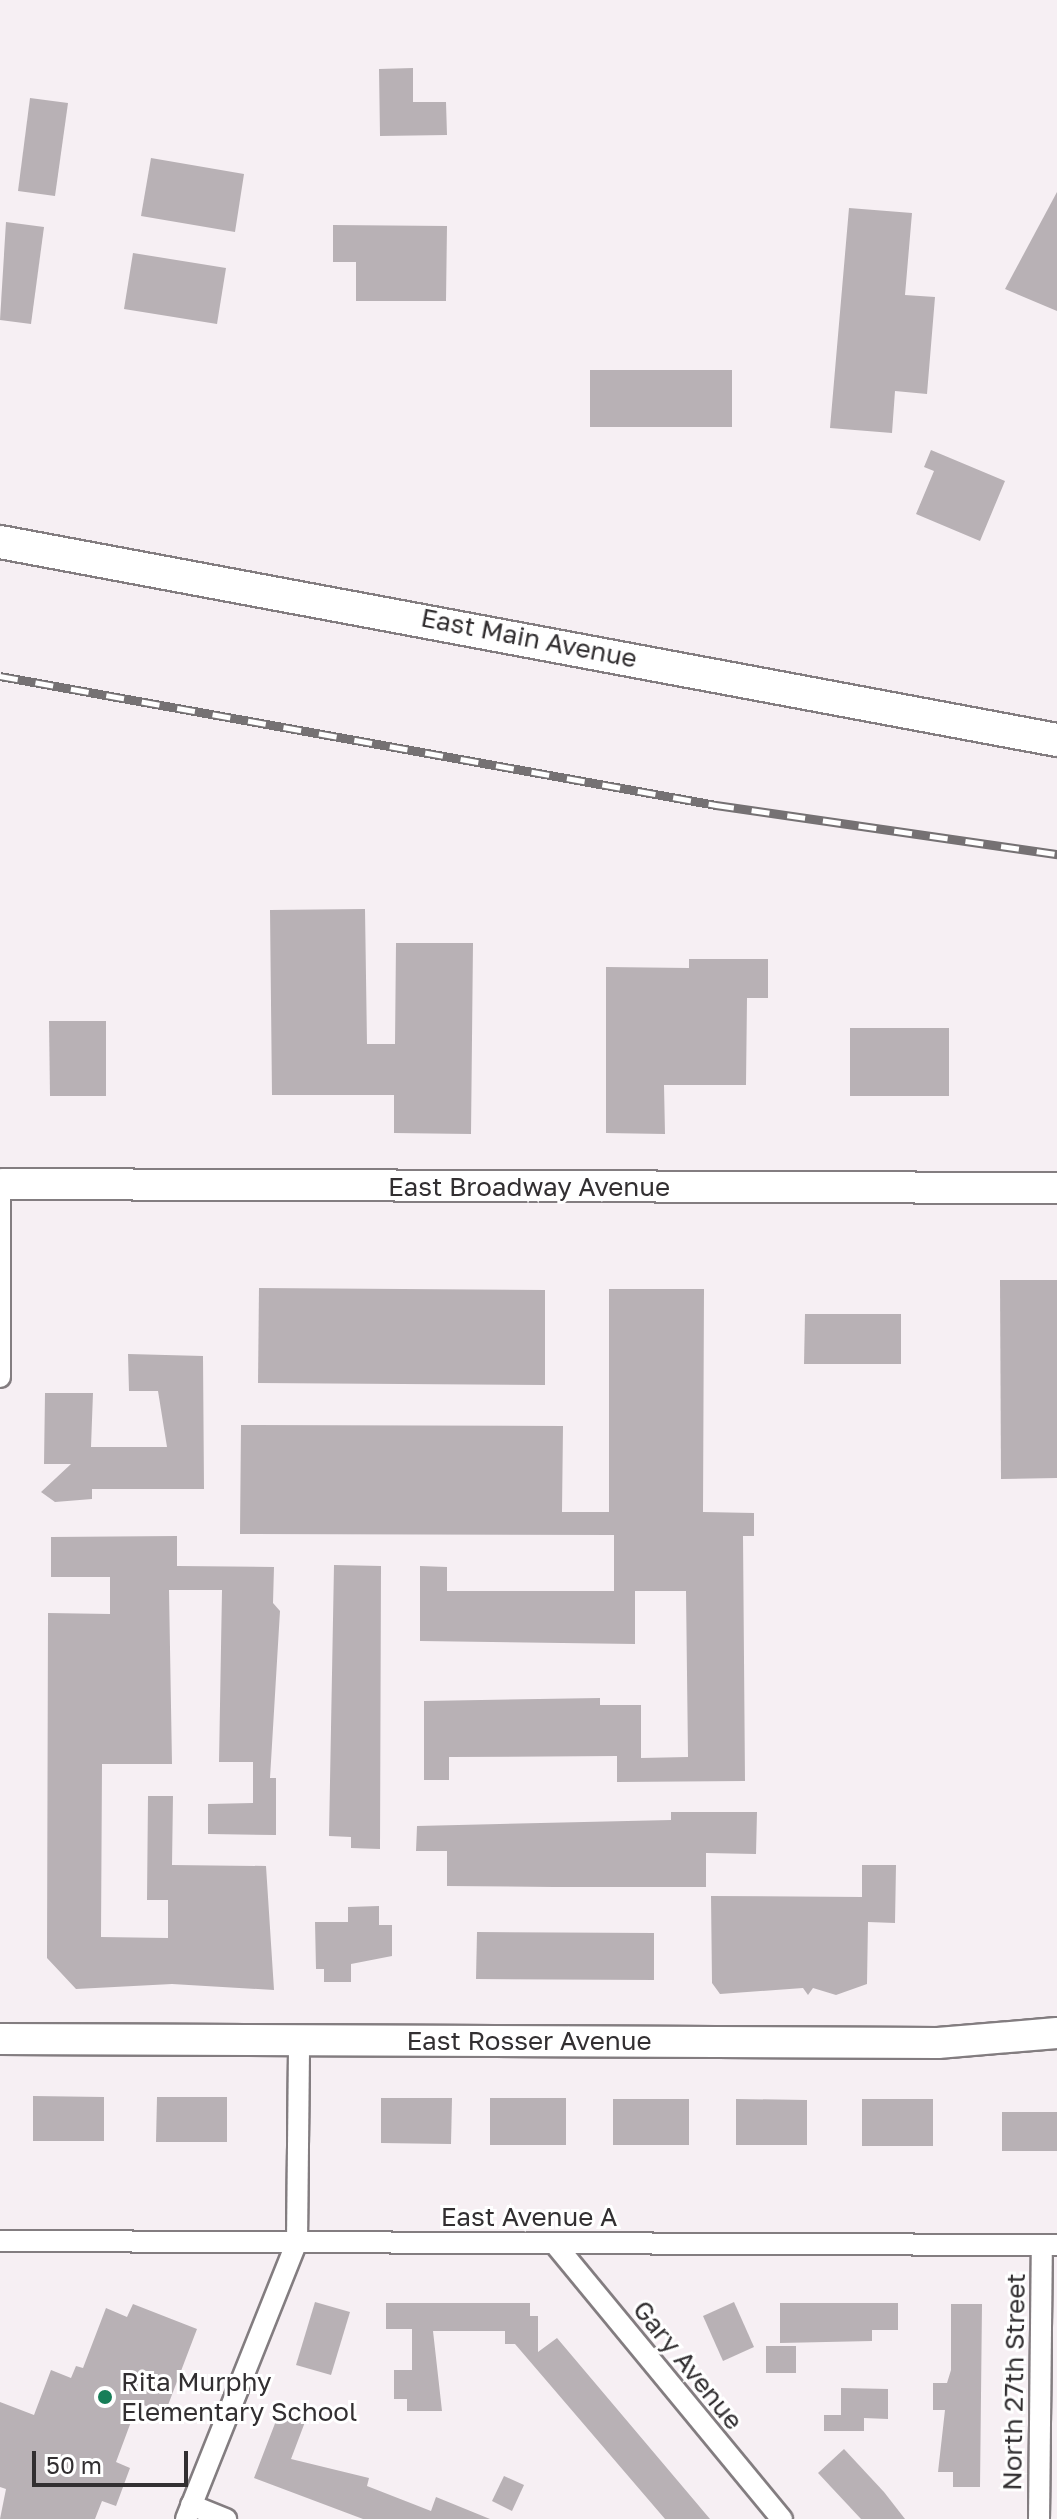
<!DOCTYPE html>
<style>
body{margin:0}
#map{position:relative;width:1057px;height:2519px;overflow:hidden;background:#f6eff3;font-family:"Golos Text",sans-serif}
div>[style]{position:absolute}
[style*='--x']{left:calc(var(--x)*1px);top:calc(var(--y)*1px);width:calc(var(--w)*1px);rotate:calc(var(--a)*1deg)}
.building>*{inset:0;background:#b8b1b5}
.roads{filter:drop-shadow(2px 0 #837d80) drop-shadow(-2px 0 #837d80) drop-shadow(0 2px #837d80) drop-shadow(0 -2px #837d80)}
.street>*{height:20px;margin:-10px;padding:0 10px;transform-origin:10px;border-radius:10px;background:#fff}
.secondary>*{height:30px;margin:-15px;padding:0 15px;transform-origin:15px;border-radius:15px;background:#fff}
.primary>*{height:32px;margin:-16px;padding:0 16px;transform-origin:16px;border-radius:16px;background:#fff}
.rail>*{height:9px;margin-top:-4.5px;transform-origin:0;background:repeating-linear-gradient(90deg,#fff 0 18px,#757173 0 36px);box-sizing:border-box;border-block:2px solid #757173}
.dots>*{width:22px;height:22px;translate:-50% -50%;box-sizing:border-box;border:4px solid #fff;border-radius:50%}
span{translate:-50% -50%;white-space:nowrap;text-align:center;line-height:1.15;-webkit-text-stroke:6px #fff;paint-order:stroke}
.street-label{font-size:26px;color:#322f31}
.poi-label{font-size:26px;color:#322f31}
.left{translate:0 -50%;text-align:left}
.scale{position:absolute;left:32px;top:2451px;width:156px;height:36px;box-sizing:border-box;border:4px solid #322f31;border-top:0;padding-left:10px;font-size:24px;line-height:28px;white-space:nowrap;color:#322f31;-webkit-text-stroke:6px #fff;paint-order:stroke}
</style>
<div id="map">
<div class="building">
<i style="clip-path:polygon(413px 68px,413px 102px,446px 102px,447px 135px,380px 136px,379px 69px)"></i>
<i style="clip-path:polygon(30px 98px,68px 103px,55px 196px,18px 191px)"></i>
<i style="clip-path:polygon(151px 158px,244px 174px,235px 232px,141px 216px)"></i>
<i style="clip-path:polygon(1057px 192px,1057px 311px,1005px 289px)"></i>
<i style="clip-path:polygon(849px 208px,912px 213px,905px 295px,935px 297px,927px 394px,895px 391px,892px 433px,830px 428px)"></i>
<i style="clip-path:polygon(6px 222px,44px 227px,31px 324px,0 320px)"></i>
<i style="clip-path:polygon(333px 225px,447px 226px,446px 301px,356px 301px,356px 262px,333px 262px)"></i>
<i style="clip-path:polygon(133px 253px,226px 268px,217px 324px,124px 309px)"></i>
<i style="clip-path:polygon(590px 370px,732px 370px,732px 427px,590px 427px)"></i>
<i style="clip-path:polygon(931px 450px,1005px 481px,980px 541px,916px 514px,934px 471px,924px 467px)"></i>
<i style="clip-path:polygon(365px 909px,367px 1044px,395px 1044px,396px 943px,473px 943px,471px 1134px,394px 1133px,394px 1095px,272px 1095px,270px 910px)"></i>
<i style="clip-path:polygon(689px 959px,768px 959px,768px 998px,747px 998px,746px 1085px,664px 1085px,665px 1134px,606px 1133px,606px 967px,689px 968px)"></i>
<i style="clip-path:polygon(49px 1021px,106px 1021px,106px 1096px,50px 1096px)"></i>
<i style="clip-path:polygon(850px 1028px,949px 1028px,949px 1096px,850px 1096px)"></i>
<i style="clip-path:polygon(1000px 1280px,1057px 1280px,1057px 1478px,1001px 1479px)"></i>
<i style="clip-path:polygon(259px 1288px,545px 1290px,545px 1385px,258px 1383px)"></i>
<i style="clip-path:polygon(609px 1289px,704px 1289px,703px 1512px,754px 1513px,754px 1536px,743px 1536px,745px 1781px,617px 1782px,617px 1756px,449px 1757px,449px 1780px,424px 1780px,424px 1701px,600px 1698px,600px 1705px,641px 1705px,641px 1758px,688px 1757px,686px 1591px,635px 1591px,635px 1644px,420px 1641px,420px 1566px,447px 1567px,447px 1591px,614px 1591px,614px 1535px,240px 1534px,241px 1425px,563px 1426px,562px 1512px,609px 1512px)"></i>
<i style="clip-path:polygon(805px 1314px,901px 1314px,901px 1364px,804px 1364px)"></i>
<i style="clip-path:polygon(128px 1354px,203px 1356px,204px 1489px,92px 1489px,92px 1499px,55px 1502px,41px 1492px,71px 1464px,44px 1464px,45px 1393px,93px 1393px,91px 1447px,167px 1447px,158px 1391px,129px 1391px)"></i>
<i style="clip-path:polygon(177px 1536px,177px 1566px,274px 1567px,273px 1603px,280px 1611px,270px 1778px,276px 1778px,276px 1835px,208px 1834px,208px 1804px,253px 1803px,253px 1762px,219px 1762px,222px 1590px,169px 1590px,172px 1764px,102px 1764px,101px 1937px,168px 1938px,168px 1900px,147px 1900px,148px 1796px,173px 1796px,172px 1865px,266px 1866px,274px 1990px,172px 1984px,76px 1989px,47px 1958px,48px 1613px,110px 1614px,110px 1577px,51px 1577px,51px 1537px)"></i>
<i style="clip-path:polygon(334px 1565px,381px 1566px,380px 1849px,351px 1848px,351px 1837px,329px 1836px)"></i>
<i style="clip-path:polygon(671px 1812px,757px 1812px,756px 1854px,706px 1853px,706px 1887px,554px 1887px,447px 1886px,447px 1851px,416px 1851px,417px 1826px,671px 1820px)"></i>
<i style="clip-path:polygon(862px 1865px,896px 1865px,895px 1923px,868px 1922px,867px 1984px,836px 1995px,813px 1988px,808px 1995px,803px 1988px,720px 1994px,712px 1983px,711px 1896px,862px 1897px)"></i>
<i style="clip-path:polygon(379px 1906px,379px 1925px,392px 1925px,392px 1956px,351px 1964px,351px 1982px,324px 1982px,324px 1969px,316px 1969px,315px 1922px,348px 1922px,348px 1907px)"></i>
<i style="clip-path:polygon(477px 1932px,654px 1933px,654px 1980px,476px 1979px)"></i>
<i style="clip-path:polygon(33px 2096px,104px 2097px,104px 2141px,33px 2141px)"></i>
<i style="clip-path:polygon(157px 2097px,227px 2097px,227px 2142px,156px 2142px)"></i>
<i style="clip-path:polygon(381px 2098px,452px 2098px,451px 2144px,381px 2143px)"></i>
<i style="clip-path:polygon(490px 2098px,566px 2098px,566px 2145px,490px 2145px)"></i>
<i style="clip-path:polygon(613px 2099px,689px 2099px,689px 2145px,613px 2145px)"></i>
<i style="clip-path:polygon(736px 2099px,807px 2100px,807px 2145px,736px 2145px)"></i>
<i style="clip-path:polygon(862px 2099px,933px 2099px,933px 2146px,862px 2146px)"></i>
<i style="clip-path:polygon(1002px 2112px,1057px 2112px,1057px 2151px,1002px 2151px)"></i>
<i style="clip-path:polygon(315px 2302px,350px 2312px,331px 2375px,296px 2365px)"></i>
<i style="clip-path:polygon(734px 2302px,754px 2347px,723px 2361px,703px 2316px)"></i>
<i style="clip-path:polygon(386px 2303px,530px 2303px,530px 2316px,538px 2316px,538px 2352px,557px 2338px,710px 2519px,665px 2519px,515px 2344px,505px 2344px,505px 2331px,433px 2331px,442px 2411px,407px 2411px,407px 2399px,394px 2399px,394px 2370px,412px 2370px,412px 2329px,386px 2329px)"></i>
<i style="clip-path:polygon(780px 2303px,898px 2303px,898px 2330px,872px 2330px,872px 2341px,780px 2343px)"></i>
<i style="clip-path:polygon(133px 2304px,197px 2329px,165px 2413px,138px 2403px,116px 2462px,130px 2468px,116px 2506px,102px 2501px,95px 2519px,0 2519px,6px 2489px,0 2487px,0 2402px,34px 2415px,51px 2370px,71px 2378px,76px 2366px,83px 2368px,106px 2308px,127px 2317px)"></i>
<i style="clip-path:polygon(951px 2304px,982px 2304px,980px 2487px,953px 2487px,953px 2472px,938px 2472px,945px 2410px,933px 2410px,933px 2383px,947px 2383px,951px 2370px)"></i>
<i style="clip-path:polygon(766px 2346px,796px 2346px,796px 2373px,766px 2373px)"></i>
<i style="clip-path:polygon(841px 2388px,888px 2389px,888px 2419px,864px 2418px,864px 2431px,824px 2431px,824px 2415px,841px 2415px)"></i>
<i style="clip-path:polygon(279px 2413px,305px 2422px,291px 2459px,369px 2478px,367px 2486px,431px 2511px,436px 2497px,490px 2519px,363px 2519px,254px 2478px)"></i>
<i style="clip-path:polygon(844px 2449px,884px 2492px,905px 2519px,861px 2519px,818px 2473px)"></i>
<i style="clip-path:polygon(504px 2476px,524px 2485px,512px 2511px,492px 2501px)"></i>
</div>
<div class="roads">
<div class="street">
<i style="--x:0;--y:1184;--w:193;--a:90"></i>
<i style="--x:0;--y:2241;--w:1057;--a:0.22"></i>
<i style="--x:555;--y:2244;--w:357;--a:50.5"></i>
<i style="--x:191;--y:2505;--w:38;--a:22"></i>
<i style="--x:186;--y:2519;--w:299;--a:-68.2"></i>
<i style="--x:297;--y:2241;--w:201;--a:-89.4"></i>
<i style="--x:1039;--y:2519;--w:274;--a:-89.4"></i>
</div>
<div class="secondary">
<i style="--x:2;--y:1184;--w:1055;--a:0.22"></i>
<i style="--x:0;--y:2039;--w:938;--a:0.24"></i>
<i style="--x:938;--y:2043;--w:119;--a:-4.8"></i>
</div>
<div class="primary">
<i style="--x:0;--y:542;--w:1075;--a:10.61"></i>
</div>
</div>
<div class="rail">
<i style="--x:0;--y:676;--w:728;--a:10.21"></i>
<i style="--x:716;--y:805;--w:345;--a:8.2"></i>
</div>
<div class="dots">
<i style="left:105px;top:2397px;background:#177e58"></i>
</div>
<div class="street-label">
<span style="left:529px;top:638px;rotate:11deg">East Main Avenue</span>
<span style="left:529px;top:1187px">East Broadway Avenue</span>
<span style="left:529px;top:2041px">East Rosser Avenue</span>
<span style="left:529px;top:2217px">East Avenue A</span>
<span style="left:688px;top:2365px;rotate:51deg">Gary Avenue</span>
<span style="left:1014px;top:2382px;rotate:-89deg">North 27th Street</span>
</div>
<div class="poi-label">
<span class="left" style="left:121px;top:2397px">Rita Murphy<br>Elementary School</span>
</div>
<div class="scale">50 m</div>
</div>
